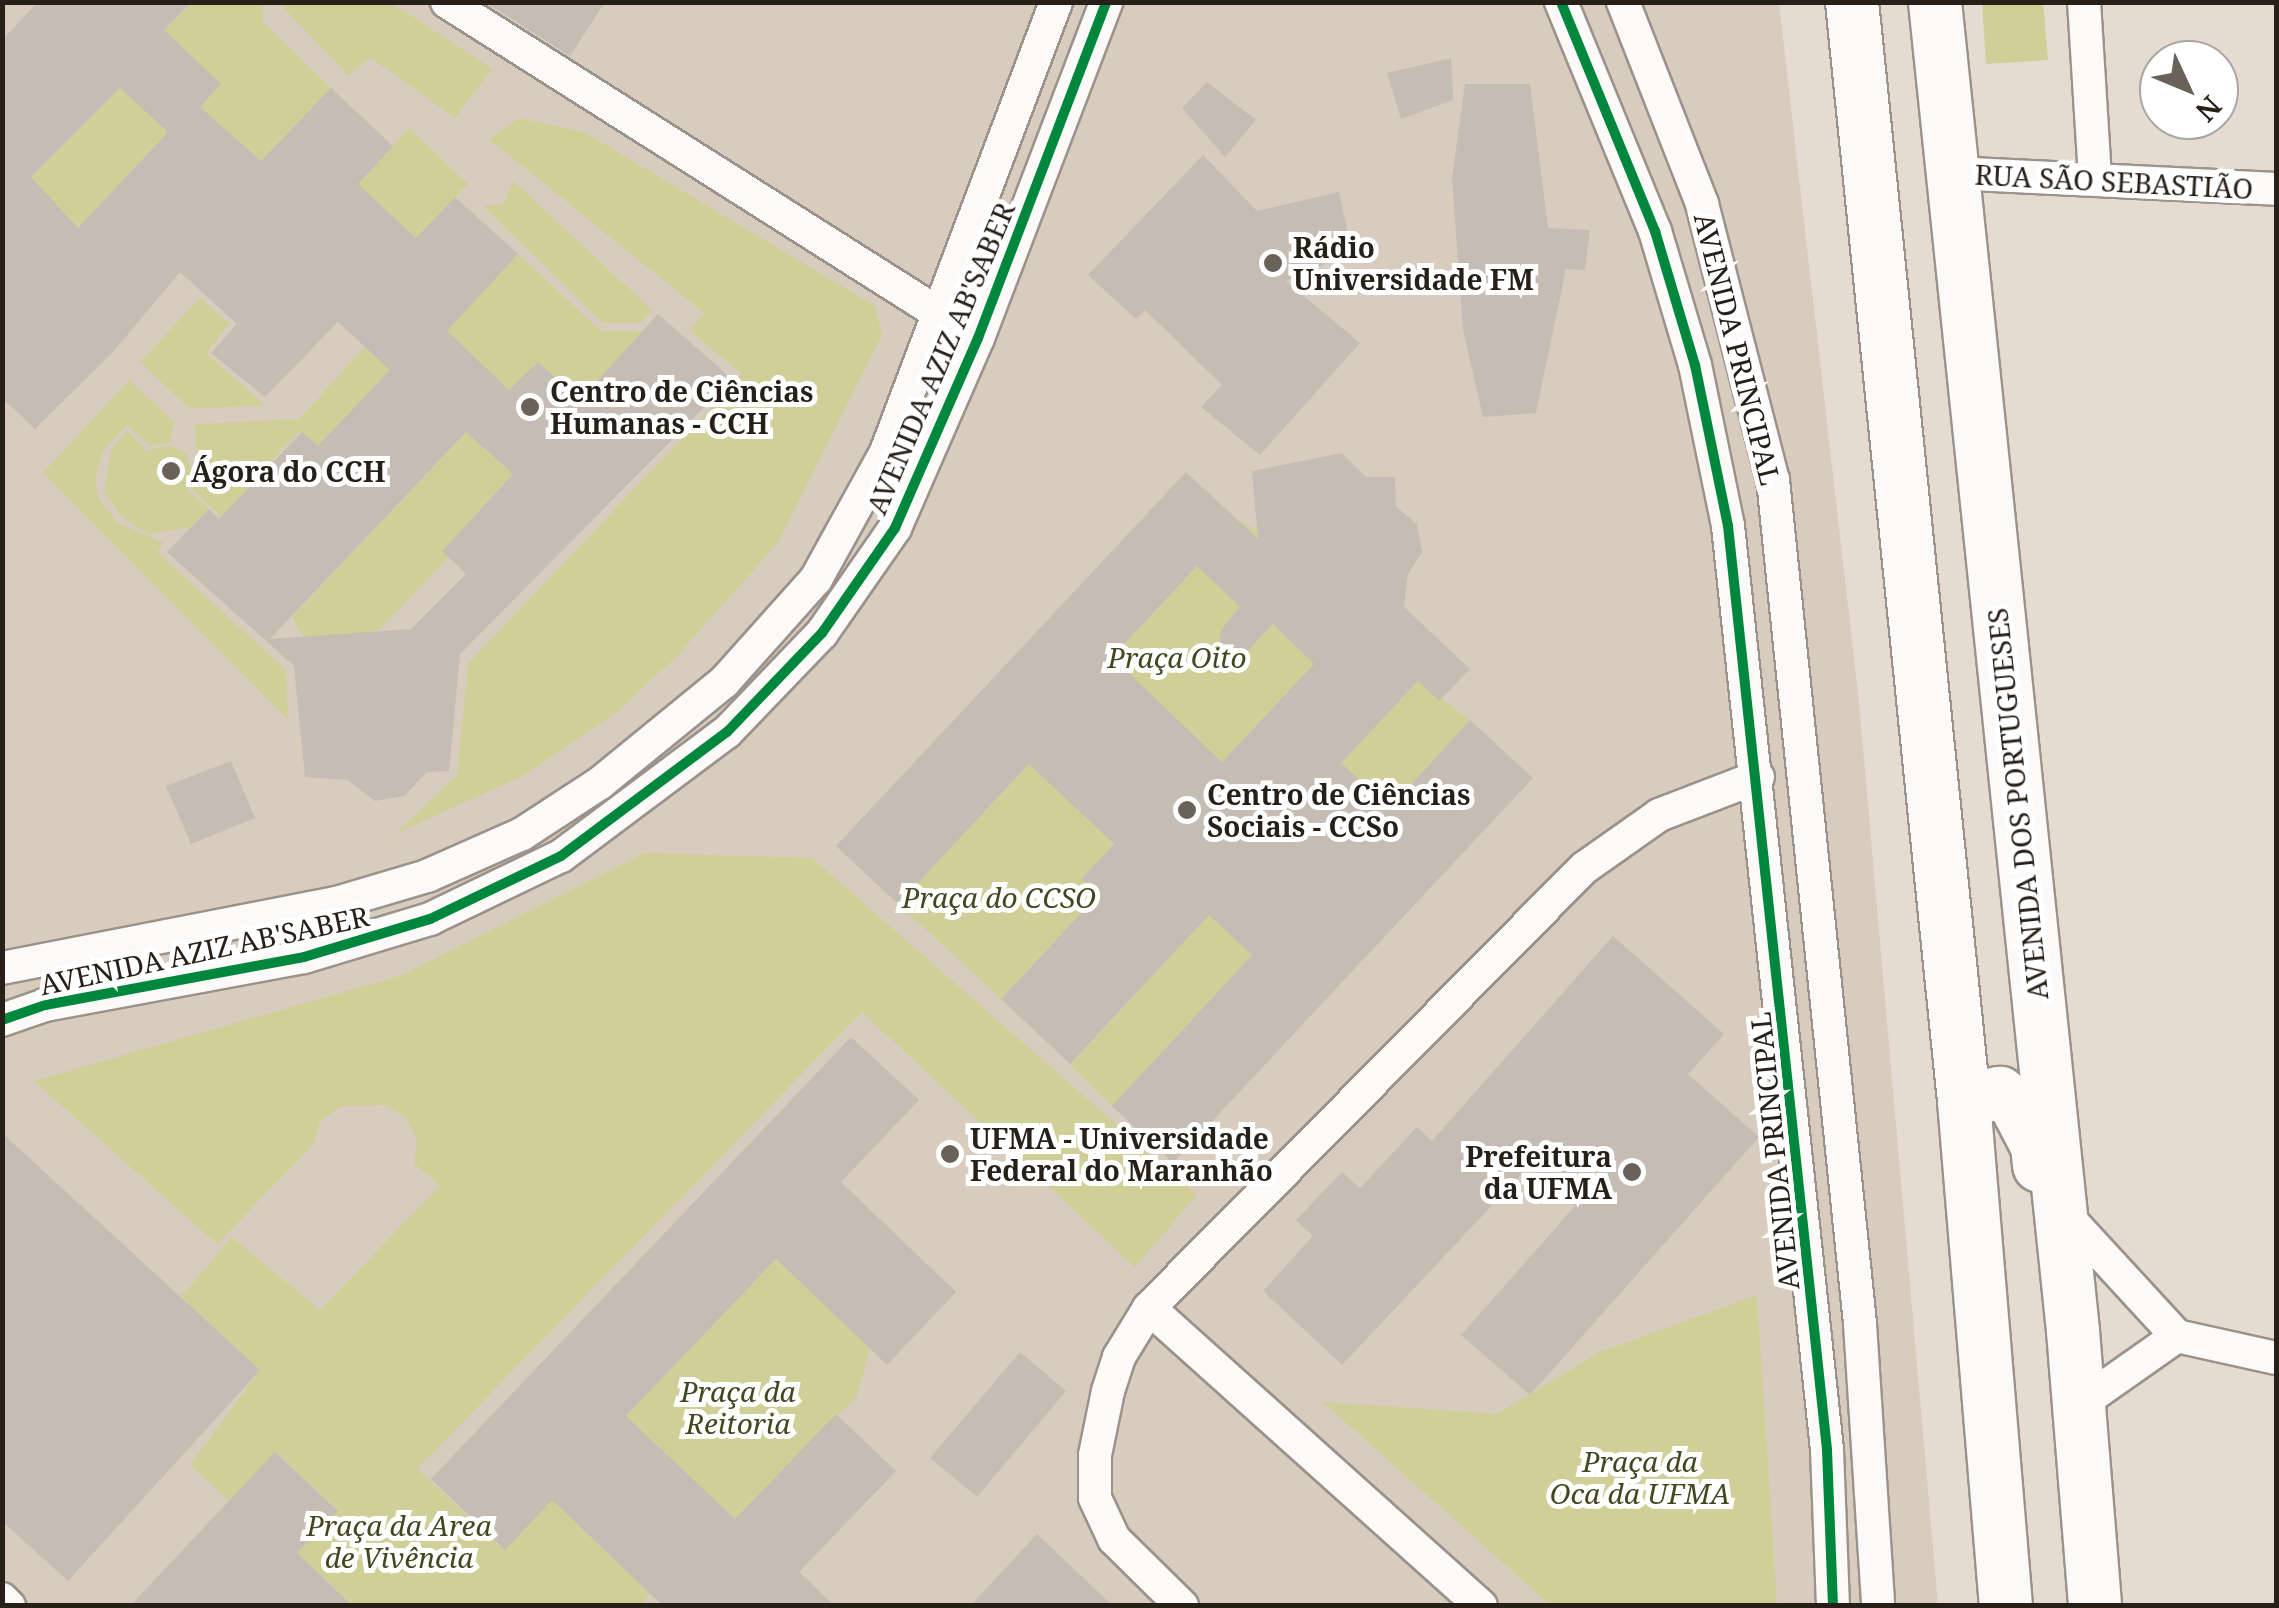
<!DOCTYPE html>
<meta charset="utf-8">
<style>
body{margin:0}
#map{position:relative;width:2279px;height:1608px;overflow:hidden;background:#e6dbd1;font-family:"Noto Serif",serif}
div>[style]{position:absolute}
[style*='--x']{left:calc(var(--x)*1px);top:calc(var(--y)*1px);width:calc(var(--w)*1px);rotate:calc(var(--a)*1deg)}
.education>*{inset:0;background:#d8ccbe}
.green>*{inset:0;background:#d1cf98}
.building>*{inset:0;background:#c5bcb4}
.roads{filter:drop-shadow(2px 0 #9a928b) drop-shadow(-2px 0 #9a928b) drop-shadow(0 2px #9a928b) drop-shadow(0 -2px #9a928b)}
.minor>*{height:32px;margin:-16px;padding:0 16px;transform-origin:16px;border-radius:16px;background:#fbfaf8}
.trunk>*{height:52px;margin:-26px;padding:0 26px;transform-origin:26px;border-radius:26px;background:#fbfaf8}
.cycleway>*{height:10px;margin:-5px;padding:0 5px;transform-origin:5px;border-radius:5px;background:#00873e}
.dots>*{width:28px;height:28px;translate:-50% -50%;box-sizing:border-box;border:5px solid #fff;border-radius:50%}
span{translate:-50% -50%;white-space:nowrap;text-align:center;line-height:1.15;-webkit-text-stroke:10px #fff;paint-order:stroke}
.street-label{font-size:28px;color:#272019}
.poi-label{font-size:28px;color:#272019;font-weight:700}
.left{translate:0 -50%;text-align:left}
.right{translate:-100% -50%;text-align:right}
.park-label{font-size:28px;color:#44461f;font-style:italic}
.frame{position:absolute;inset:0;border:5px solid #272019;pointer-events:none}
.north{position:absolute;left:2139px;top:40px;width:100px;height:100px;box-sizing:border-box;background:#fff;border:2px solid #a9a6a3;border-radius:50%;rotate:134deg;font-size:28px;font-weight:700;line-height:40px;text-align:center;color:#272019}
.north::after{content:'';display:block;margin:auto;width:35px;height:45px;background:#6a6159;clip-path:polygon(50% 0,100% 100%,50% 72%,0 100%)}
</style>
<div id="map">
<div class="education">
<i style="clip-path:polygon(3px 3px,1779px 3px,1859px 702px,1938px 1605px,3px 1606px)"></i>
</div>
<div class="green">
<i style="clip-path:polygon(192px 3px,263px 3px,263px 22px,331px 88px,261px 161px,200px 107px,220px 84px,164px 30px)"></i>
<i style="clip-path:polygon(279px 3px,392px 3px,492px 69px,455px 118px,371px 58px,348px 75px)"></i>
<i style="clip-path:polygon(1982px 3px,2043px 3px,2048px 60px,1986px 64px)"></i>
<i style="clip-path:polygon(120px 88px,168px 132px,75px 231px,31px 177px)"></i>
<i style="clip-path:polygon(519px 118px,584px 132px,875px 306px,882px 335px,777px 544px,679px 654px,617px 712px,525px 775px,395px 834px,457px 775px,468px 664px,742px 375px,690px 330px,704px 313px,489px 139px)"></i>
<i style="clip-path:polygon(409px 128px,468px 184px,416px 238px,358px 184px)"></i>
<i style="clip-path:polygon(513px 181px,652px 310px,640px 323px,603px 323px,483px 206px,504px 204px)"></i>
<i style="clip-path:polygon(518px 254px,601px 331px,643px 331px,580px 400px,509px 391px,447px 331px)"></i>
<i style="clip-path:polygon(200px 298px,230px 324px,206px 353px,265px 405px,190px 409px,140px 362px)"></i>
<i style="clip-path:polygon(365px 347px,390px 370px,318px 446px,300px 431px,284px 447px,243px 494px,236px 531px,192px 489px,198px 479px,195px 424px,299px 419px)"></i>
<i style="clip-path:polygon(129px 380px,174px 422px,170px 442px,150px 446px,127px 425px,102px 452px,95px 481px,99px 499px,118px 523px,164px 543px,157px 552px,286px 670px,288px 720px,43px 473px)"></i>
<i style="clip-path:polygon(484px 413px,480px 445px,499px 461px,516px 443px,529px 456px,443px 550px,449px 557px,378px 631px,307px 644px,292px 617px)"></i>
<i style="clip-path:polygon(127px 431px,147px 451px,168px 445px,186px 453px,194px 479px,187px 489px,209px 509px,192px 527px,148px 534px,123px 518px,104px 493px,111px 449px)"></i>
<i style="clip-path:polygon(1239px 521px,1257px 530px,1258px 539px,1247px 540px,1242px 605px,1221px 630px,1219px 644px,1232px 655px,1246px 653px,1273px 625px,1314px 664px,1196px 790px,1107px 663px)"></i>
<i style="clip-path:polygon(1418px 681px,1470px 720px,1390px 808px,1374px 794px,1240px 870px)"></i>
<i style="clip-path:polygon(1029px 764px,1114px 844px,1081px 879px,1098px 895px,1001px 999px,898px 904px)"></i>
<i style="clip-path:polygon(644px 853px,812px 858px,1197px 1195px,1135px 1267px,862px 1012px,417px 1469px,504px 1549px,552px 1500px,650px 1594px,639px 1606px,353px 1605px,297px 1553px,338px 1510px,276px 1452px,229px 1501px,190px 1465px,260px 1370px,181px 1297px,232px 1237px,320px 1310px,440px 1186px,414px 1163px,417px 1141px,407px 1119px,386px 1105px,341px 1106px,320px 1122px,313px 1145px,217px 1244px,34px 1081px,402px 975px)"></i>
<i style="clip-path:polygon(1209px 915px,1252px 955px,1112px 1106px,1070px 1065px)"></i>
<i style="clip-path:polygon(776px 1259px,870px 1348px,857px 1396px,735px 1519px,626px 1416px)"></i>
<i style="clip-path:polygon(1757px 1295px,1777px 1605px,1550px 1605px,1323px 1402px,1497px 1414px,1600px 1352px)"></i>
</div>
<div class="building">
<i style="clip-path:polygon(evenodd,38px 2px,192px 2px,164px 30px,221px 84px,200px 107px,261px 161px,331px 88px,393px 146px,358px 184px,416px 238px,455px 197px,518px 254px,447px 331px,509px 390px,538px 362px,580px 400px,658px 314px,732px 379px,460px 654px,449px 771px,427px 772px,404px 796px,375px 801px,347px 780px,305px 777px,294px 666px,167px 552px,209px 509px,219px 519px,302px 432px,318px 446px,390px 370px,338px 322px,265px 397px,211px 353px,237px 324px,180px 272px,113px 352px,35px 429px,2px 398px,2px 40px,38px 2px,120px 88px,168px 132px,78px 228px,31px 177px,120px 88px,38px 2px,466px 432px,513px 474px,442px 551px,466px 574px,411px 629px,270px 639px,466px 432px)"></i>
<i style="clip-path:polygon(485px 2px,605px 2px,570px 56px)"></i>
<i style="clip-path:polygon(1451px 58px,1453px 100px,1401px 119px,1387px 73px)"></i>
<i style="clip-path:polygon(1207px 82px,1256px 120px,1225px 157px,1182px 108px)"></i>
<i style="clip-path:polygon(1465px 84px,1530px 84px,1548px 228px,1590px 230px,1585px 270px,1566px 269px,1536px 413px,1483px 417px,1463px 330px,1452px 178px)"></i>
<i style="clip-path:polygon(1203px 155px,1257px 211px,1339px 192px,1352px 252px,1286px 281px,1360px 343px,1260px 455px,1201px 407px,1222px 385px,1145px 310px,1136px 319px,1088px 275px)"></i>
<i style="clip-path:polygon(evenodd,1342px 453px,1366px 477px,1395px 477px,1396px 507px,1417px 524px,1422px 552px,1408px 574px,1404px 607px,1470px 669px,1439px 701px,1418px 681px,1341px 763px,1390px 808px,1470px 720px,1533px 778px,1173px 1163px,1112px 1106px,1252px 955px,1209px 915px,1070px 1064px,1001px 999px,1098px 895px,1081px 879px,1114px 844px,1029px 764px,898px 904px,836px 846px,1186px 472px,1258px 539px,1252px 471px,1342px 453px,1197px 566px,1240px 607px,1221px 630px,1219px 644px,1232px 655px,1246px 653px,1273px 624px,1314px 664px,1222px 762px,1112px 657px,1197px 566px)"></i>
<i style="clip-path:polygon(231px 761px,255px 818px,191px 844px,166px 786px)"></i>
<i style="clip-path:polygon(1613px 936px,1724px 1034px,1688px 1074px,1759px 1137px,1530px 1395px,1461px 1335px,1575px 1206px,1529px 1166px,1342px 1365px,1263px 1291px,1313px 1236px,1296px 1220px,1342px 1172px,1360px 1188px,1417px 1127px,1432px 1141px)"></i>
<i style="clip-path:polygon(851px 1037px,919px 1100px,841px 1182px,956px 1292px,887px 1365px,776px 1259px,626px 1416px,735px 1519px,836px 1414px,896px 1471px,799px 1572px,835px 1606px,663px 1606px,552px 1500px,505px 1550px,431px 1479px)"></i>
<i style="clip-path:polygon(2px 1133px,260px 1370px,68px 1581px,2px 1521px)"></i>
<i style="clip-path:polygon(1020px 1352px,1066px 1391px,977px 1497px,930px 1458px)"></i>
<i style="clip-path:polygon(275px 1452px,338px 1511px,297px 1553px,353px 1606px,130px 1606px)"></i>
<i style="clip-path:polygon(1037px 1534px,1113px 1606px,970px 1606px)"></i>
</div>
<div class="roads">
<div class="minor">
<i style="--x:447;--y:2;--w:604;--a:32.35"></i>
<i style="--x:1561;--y:2;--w:248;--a:67.7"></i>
<i style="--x:1655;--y:231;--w:140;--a:73.4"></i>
<i style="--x:1695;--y:365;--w:164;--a:78.4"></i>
<i style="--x:1728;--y:526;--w:929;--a:83.88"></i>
<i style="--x:1827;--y:1450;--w:156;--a:87.8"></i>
<i style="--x:1623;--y:2;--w:217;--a:68.6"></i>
<i style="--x:1702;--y:204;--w:285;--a:75.6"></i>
<i style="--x:1773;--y:480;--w:848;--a:84.11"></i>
<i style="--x:1860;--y:1324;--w:283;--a:86.3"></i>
<i style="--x:2084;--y:2;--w:175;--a:86.4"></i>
<i style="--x:1952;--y:173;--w:324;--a:2.8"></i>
<i style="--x:2;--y:968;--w:340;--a:-11"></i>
<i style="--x:336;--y:903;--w:95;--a:-16.5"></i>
<i style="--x:427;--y:876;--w:104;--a:-23.9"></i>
<i style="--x:522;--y:834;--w:93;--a:-33.2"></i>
<i style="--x:600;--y:783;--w:160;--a:-39.2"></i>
<i style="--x:724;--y:682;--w:138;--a:-48.2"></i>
<i style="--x:816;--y:579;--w:145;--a:-61.1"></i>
<i style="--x:886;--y:452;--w:481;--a:-69.3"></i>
<i style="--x:2;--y:1020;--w:46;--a:-19.2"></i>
<i style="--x:45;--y:1005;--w:263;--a:-10.5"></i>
<i style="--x:304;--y:957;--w:132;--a:-16.8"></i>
<i style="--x:430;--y:919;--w:145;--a:-25.7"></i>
<i style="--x:561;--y:856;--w:207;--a:-36.8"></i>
<i style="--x:727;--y:732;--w:137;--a:-46.2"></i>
<i style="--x:822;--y:633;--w:128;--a:-55.2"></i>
<i style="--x:895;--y:528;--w:207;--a:-66.4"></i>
<i style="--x:978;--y:338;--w:360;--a:-69.1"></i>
<i style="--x:2061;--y:1210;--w:171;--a:47.4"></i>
<i style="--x:2177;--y:1336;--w:120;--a:144.9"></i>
<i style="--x:1149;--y:1308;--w:446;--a:41.9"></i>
<i style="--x:2177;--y:1336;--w:101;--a:12.5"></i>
<i style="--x:2;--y:1599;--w:10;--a:45"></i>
<i style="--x:1182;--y:1606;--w:95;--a:-135.4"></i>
<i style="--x:1114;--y:1539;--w:45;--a:-114.9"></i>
<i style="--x:1095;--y:1498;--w:43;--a:-90"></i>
<i style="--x:1095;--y:1455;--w:65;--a:-78.5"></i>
<i style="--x:1108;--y:1391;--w:36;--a:-72"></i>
<i style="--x:1119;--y:1357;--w:57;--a:-58.5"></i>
<i style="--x:1149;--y:1308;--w:619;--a:-45.33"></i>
<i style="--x:1584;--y:868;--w:92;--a:-35.2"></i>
<i style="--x:1659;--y:815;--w:106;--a:-21"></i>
</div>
<div class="trunk">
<i style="--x:1852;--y:2;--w:1105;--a:84.18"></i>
<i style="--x:1964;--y:1101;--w:507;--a:85.25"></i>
<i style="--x:1935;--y:2;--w:1336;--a:84.07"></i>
<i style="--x:2073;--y:1331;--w:276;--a:85.4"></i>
<i style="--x:1964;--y:1101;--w:37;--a:-13"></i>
<i style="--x:2000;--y:1093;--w:19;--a:36"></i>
<i style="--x:2015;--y:1104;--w:47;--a:62.4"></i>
<i style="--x:2037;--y:1146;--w:20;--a:84"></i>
</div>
</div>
<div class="cycleway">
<i style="--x:1561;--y:2;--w:248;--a:67.7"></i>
<i style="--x:1655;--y:231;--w:140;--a:73.4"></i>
<i style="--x:1695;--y:365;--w:164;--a:78.4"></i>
<i style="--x:1728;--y:526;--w:929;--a:83.88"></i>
<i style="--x:1827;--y:1450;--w:156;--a:87.8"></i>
<i style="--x:2;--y:1020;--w:46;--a:-19.2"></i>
<i style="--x:45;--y:1005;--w:263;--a:-10.5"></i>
<i style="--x:304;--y:957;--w:132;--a:-16.8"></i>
<i style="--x:430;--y:919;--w:145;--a:-25.7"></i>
<i style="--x:561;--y:856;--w:207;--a:-36.8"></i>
<i style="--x:727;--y:732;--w:137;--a:-46.2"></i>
<i style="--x:822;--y:633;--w:128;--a:-55.2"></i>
<i style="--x:895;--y:528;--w:207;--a:-66.4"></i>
<i style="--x:978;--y:338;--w:360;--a:-69.1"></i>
</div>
<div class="dots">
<i style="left:1273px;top:263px;background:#6a6159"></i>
<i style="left:530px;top:407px;background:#6a6159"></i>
<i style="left:171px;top:471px;background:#6a6159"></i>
<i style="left:1187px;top:810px;background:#6a6159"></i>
<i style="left:950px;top:1154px;background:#6a6159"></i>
<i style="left:1632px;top:1172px;background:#6a6159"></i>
</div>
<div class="street-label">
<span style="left:2114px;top:181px;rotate:3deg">RUA SÃO SEBASTIÃO</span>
<span style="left:1738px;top:349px;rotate:76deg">AVENIDA PRINCIPAL</span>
<span style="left:940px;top:358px;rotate:-67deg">AVENIDA AZIZ AB'SABER</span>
<span style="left:2017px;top:804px;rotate:-96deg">AVENIDA DOS PORTUGUESES</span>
<span style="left:204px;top:950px;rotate:-12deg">AVENIDA AZIZ AB'SABER</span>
<span style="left:1774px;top:1151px;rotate:-96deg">AVENIDA PRINCIPAL</span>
</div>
<div class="poi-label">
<span class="left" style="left:1293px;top:263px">Rádio<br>Universidade FM</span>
<span class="left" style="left:550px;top:407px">Centro de Ciências<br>Humanas - CCH</span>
<span class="left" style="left:191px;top:471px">Ágora do CCH</span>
<span class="left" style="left:1207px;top:810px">Centro de Ciências<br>Sociais - CCSo</span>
<span class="left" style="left:970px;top:1154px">UFMA - Universidade<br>Federal do Maranhão</span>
<span class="right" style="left:1612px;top:1172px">Prefeitura<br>da UFMA</span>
</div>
<div class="park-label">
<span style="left:1177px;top:657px">Praça Oito</span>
<span style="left:999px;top:897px">Praça do CCSO</span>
<span style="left:738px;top:1407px">Praça da<br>Reitoria</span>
<span style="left:1640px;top:1477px">Praça da<br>Oca da UFMA</span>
<span style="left:399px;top:1541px">Praça da Area<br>de Vivência</span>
</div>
<div class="frame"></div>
<div class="north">N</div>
</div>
